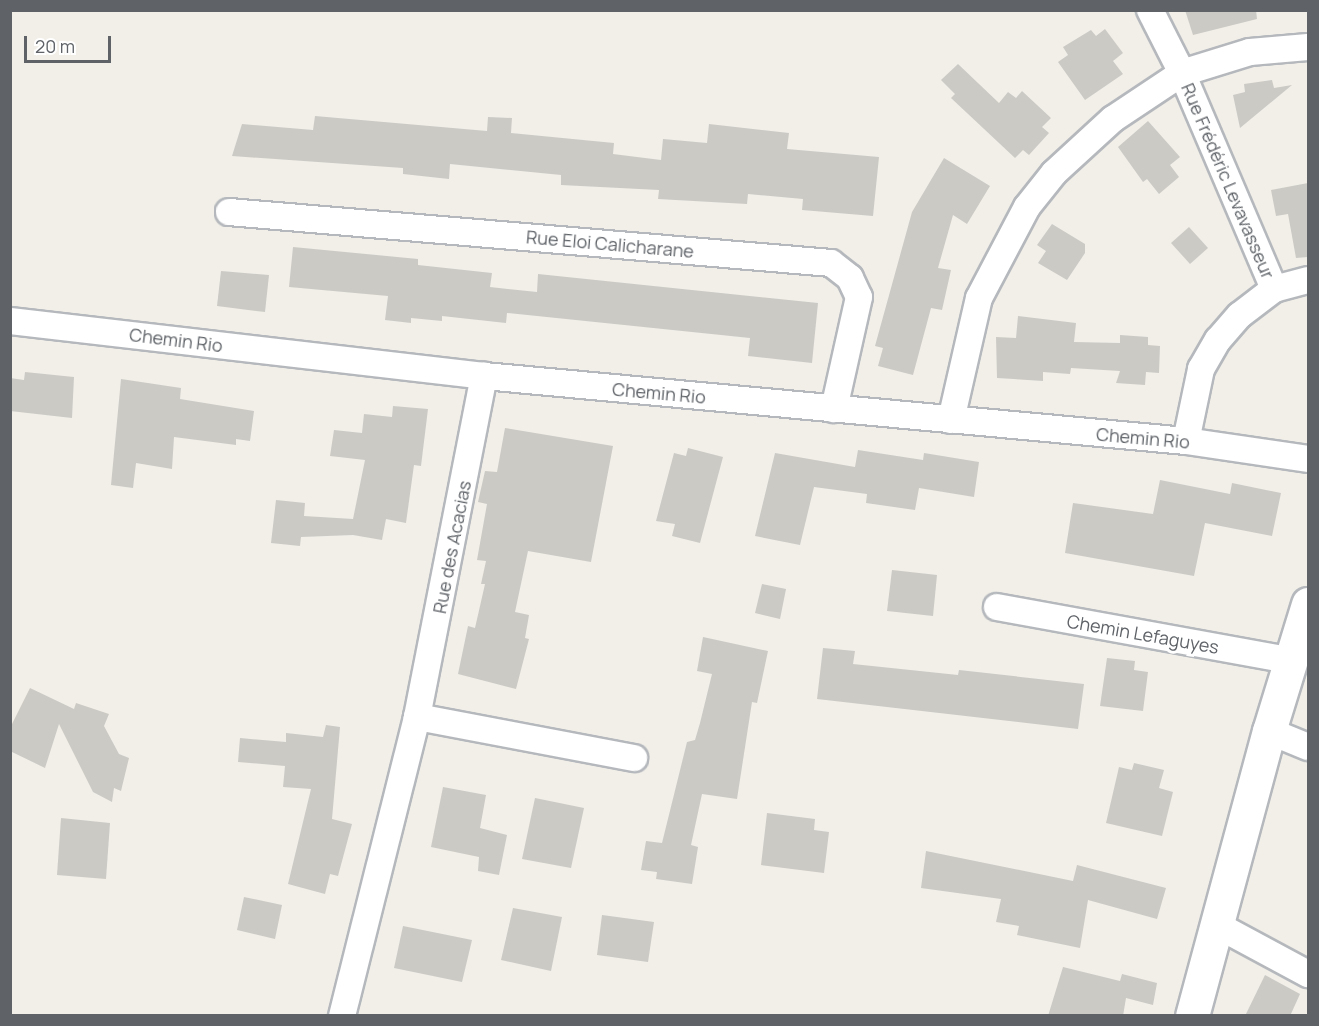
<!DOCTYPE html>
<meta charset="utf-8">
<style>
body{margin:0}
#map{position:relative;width:1319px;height:1026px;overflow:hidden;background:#f1efe8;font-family:Manrope,sans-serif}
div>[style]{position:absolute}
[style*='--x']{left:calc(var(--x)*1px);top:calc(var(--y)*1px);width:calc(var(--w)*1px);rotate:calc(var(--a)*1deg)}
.building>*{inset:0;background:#cccac5}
.roads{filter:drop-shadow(2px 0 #b5b8bc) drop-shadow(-2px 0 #b5b8bc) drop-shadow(0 2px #b5b8bc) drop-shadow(0 -2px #b5b8bc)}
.street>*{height:26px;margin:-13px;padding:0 13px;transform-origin:13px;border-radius:13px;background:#fff}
.secondary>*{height:33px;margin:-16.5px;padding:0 16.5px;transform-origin:16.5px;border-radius:16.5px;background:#fff}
span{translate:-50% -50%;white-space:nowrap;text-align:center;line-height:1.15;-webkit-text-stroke:6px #fff;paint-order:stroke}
.street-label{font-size:18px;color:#5f6368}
.frame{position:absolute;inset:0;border:12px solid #5f6368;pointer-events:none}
.scale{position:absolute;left:24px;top:36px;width:87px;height:27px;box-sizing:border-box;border:3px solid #5f6368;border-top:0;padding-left:8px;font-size:18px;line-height:21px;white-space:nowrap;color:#5f6368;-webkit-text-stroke:4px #fff;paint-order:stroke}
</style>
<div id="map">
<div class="building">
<i style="clip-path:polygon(1185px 10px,1256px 10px,1257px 19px,1193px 35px)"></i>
<i style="clip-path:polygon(1105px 29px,1123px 53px,1113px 61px,1123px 74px,1085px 100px,1058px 62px,1068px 55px,1063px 47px,1091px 30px,1096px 36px)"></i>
<i style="clip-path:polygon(958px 64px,999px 103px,1008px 92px,1016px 98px,1022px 91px,1051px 118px,1042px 127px,1049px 133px,1029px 155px,1023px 150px,1015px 158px,951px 98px,955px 94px,941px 80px)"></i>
<i style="clip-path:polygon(1272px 80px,1274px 88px,1292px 85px,1240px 128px,1233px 95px,1245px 92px,1244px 84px)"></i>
<i style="clip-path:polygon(315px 116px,487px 131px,488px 117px,512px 118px,511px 133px,614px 143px,613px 154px,661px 160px,663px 139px,707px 143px,709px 124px,789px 133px,787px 149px,879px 157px,873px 216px,802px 210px,803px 199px,748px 194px,747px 204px,658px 199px,659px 190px,561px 185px,561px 175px,450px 164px,449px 179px,403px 174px,403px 168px,232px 156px,242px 124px,313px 130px)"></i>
<i style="clip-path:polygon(1148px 121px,1180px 157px,1170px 165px,1179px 177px,1159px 194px,1147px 179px,1143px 182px,1118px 147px)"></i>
<i style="clip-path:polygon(944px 158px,990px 186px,967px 224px,953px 215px,938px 268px,951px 270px,942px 310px,931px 308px,913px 375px,878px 366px,883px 348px,875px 346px,912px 212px)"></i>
<i style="clip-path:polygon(1308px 183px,1308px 257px,1296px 258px,1288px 214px,1276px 216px,1271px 190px)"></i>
<i style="clip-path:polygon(1052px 224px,1085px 244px,1085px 253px,1067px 280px,1038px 263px,1046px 251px,1037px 245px)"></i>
<i style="clip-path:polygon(1189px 227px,1208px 248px,1190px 264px,1171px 243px)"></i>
<i style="clip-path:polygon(293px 247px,418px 259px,418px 265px,492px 273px,490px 287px,537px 292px,538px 274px,818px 303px,812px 363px,748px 356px,750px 338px,507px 313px,506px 323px,442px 316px,442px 321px,411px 318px,411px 323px,385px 320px,388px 296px,289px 287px)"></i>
<i style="clip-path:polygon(221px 271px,269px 275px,265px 312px,217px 306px)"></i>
<i style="clip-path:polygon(1018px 316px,1076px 323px,1074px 342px,1120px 343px,1120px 335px,1148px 337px,1148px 345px,1160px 346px,1159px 373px,1146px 372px,1145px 385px,1116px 383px,1120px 371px,1071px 368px,1070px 374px,1043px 372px,1043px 381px,997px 378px,996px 337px,1016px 338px)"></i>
<i style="clip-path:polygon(25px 372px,74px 377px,72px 418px,10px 411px,10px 378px,24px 380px)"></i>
<i style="clip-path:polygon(121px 379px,181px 388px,180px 399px,254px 411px,250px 441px,236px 439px,236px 445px,174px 437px,172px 469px,136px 463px,133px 488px,111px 485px)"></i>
<i style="clip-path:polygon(393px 406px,428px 409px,421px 466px,414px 465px,406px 523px,386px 519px,382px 540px,353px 535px,301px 537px,300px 546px,271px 543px,276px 500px,305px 503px,304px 516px,353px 519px,365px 460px,330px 456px,334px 430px,362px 433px,364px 414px,392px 417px)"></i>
<i style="clip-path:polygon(505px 428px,613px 446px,591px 562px,528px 551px,515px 612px,529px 615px,525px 638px,529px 639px,516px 689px,458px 674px,468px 626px,475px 628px,485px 584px,481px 584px,486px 561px,477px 560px,487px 504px,478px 502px,485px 471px,497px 472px)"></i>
<i style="clip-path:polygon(688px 448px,723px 457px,700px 543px,672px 536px,675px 524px,656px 521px,674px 453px,686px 456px)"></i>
<i style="clip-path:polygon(858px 450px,923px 460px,924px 453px,979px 462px,974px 497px,919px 488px,915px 510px,866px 503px,867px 494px,814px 487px,800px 545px,755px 536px,775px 453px,855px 467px)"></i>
<i style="clip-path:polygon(1160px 480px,1230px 494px,1232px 483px,1281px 493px,1272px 536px,1205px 523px,1194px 576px,1065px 553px,1073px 503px,1153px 514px)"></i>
<i style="clip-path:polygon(892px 570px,937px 575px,933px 616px,887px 611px)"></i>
<i style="clip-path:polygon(762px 584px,786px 589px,780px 619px,755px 613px)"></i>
<i style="clip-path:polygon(703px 637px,768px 651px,757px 703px,752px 702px,737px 799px,702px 794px,691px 845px,698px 847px,692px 884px,656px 879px,657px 872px,641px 870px,646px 841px,662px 843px,687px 742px,695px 740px,700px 723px,712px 674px,697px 671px)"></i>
<i style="clip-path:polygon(823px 648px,855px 651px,853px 664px,958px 675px,959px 670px,1084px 684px,1078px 729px,817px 699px)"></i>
<i style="clip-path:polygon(1107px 658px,1135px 661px,1134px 670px,1148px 672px,1143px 711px,1100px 706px)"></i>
<i style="clip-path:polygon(30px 688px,74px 709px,76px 703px,109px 714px,104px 726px,119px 754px,129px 758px,121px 791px,114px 788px,112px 802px,93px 792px,59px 724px,45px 768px,10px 751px,10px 728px)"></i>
<i style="clip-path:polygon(326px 725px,340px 727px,332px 819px,352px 824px,338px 876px,330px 874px,325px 894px,288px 884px,311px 789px,283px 787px,285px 766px,238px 762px,240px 738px,286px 742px,286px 733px,323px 737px)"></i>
<i style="clip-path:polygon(1134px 763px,1164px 770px,1159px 788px,1173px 792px,1162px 836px,1106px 823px,1119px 767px,1132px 770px)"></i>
<i style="clip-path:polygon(443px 787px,486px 795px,480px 828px,507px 835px,499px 875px,478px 871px,479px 857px,431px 847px)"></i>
<i style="clip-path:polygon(535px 798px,584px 808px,571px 868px,522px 859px)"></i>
<i style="clip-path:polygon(767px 813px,815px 819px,814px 830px,829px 832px,824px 873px,761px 865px)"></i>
<i style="clip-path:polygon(61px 818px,110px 823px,106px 879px,57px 875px)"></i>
<i style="clip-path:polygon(926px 851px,1073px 881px,1077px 865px,1166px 888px,1157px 919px,1088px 900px,1080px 948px,1017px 935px,1019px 926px,996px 922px,1001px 899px,921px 888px)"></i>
<i style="clip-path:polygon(244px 897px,282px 905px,275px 939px,237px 930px)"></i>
<i style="clip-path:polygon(513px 908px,562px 917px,551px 971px,501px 960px)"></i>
<i style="clip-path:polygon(602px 915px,654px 922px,648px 962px,597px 955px)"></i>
<i style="clip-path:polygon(403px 926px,472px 940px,462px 982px,394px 968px)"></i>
<i style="clip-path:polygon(1063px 967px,1120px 981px,1122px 974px,1157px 983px,1153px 1005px,1126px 998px,1123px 1016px,1048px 1016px)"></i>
<i style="clip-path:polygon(1265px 975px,1300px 994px,1290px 1016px,1245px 1016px)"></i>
</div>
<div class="roads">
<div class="street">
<i style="--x:1150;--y:10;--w:71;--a:63.1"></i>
<i style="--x:1182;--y:73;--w:235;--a:66.9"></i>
<i style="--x:229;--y:212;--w:604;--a:4.84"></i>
<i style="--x:831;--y:263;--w:24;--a:38"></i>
<i style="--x:850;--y:278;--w:21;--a:65"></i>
<i style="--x:859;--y:297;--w:115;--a:102.6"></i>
<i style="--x:10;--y:321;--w:477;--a:6.6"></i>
<i style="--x:484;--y:376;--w:705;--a:5.29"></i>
<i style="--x:1186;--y:441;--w:123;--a:8.4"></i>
<i style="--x:951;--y:420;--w:125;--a:-77.1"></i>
<i style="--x:979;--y:298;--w:103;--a:-62.2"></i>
<i style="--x:1027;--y:207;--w:43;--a:-51.5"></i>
<i style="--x:1054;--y:173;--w:80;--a:-42.5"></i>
<i style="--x:1113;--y:119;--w:83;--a:-33.7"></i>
<i style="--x:1182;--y:73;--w:71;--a:-17.2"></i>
<i style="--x:1250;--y:52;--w:58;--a:-4.9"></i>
<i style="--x:1186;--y:441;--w:74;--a:-78.2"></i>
<i style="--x:1201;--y:369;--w:34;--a:-60"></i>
<i style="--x:1218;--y:340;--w:33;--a:-49"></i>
<i style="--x:1240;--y:315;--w:43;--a:-37.4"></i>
<i style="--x:1274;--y:289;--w:35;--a:-15"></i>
<i style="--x:997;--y:607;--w:297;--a:10.3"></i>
<i style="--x:417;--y:717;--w:221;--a:10.7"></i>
<i style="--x:1269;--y:731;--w:42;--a:22.3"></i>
<i style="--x:1215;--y:924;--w:106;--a:28.3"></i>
<i style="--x:342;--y:1016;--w:308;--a:-75.9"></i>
<i style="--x:417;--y:717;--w:348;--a:-78.9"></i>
</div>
<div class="secondary">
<i style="--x:1192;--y:1016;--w:295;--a:-74.9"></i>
<i style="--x:1269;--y:731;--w:133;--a:-72.9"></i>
</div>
</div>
<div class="street-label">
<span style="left:1228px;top:181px;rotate:67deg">Rue Frédéric Levavasseur</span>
<span style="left:610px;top:244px;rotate:5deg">Rue Eloi Calicharane</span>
<span style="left:176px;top:340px;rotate:7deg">Chemin Rio</span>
<span style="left:659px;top:393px;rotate:5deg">Chemin Rio</span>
<span style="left:1143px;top:438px;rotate:5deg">Chemin Rio</span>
<span style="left:452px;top:547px;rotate:-79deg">Rue des Acacias</span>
<span style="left:1143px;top:634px;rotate:10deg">Chemin Lefaguyes</span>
</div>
<div class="frame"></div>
<div class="scale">20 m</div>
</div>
